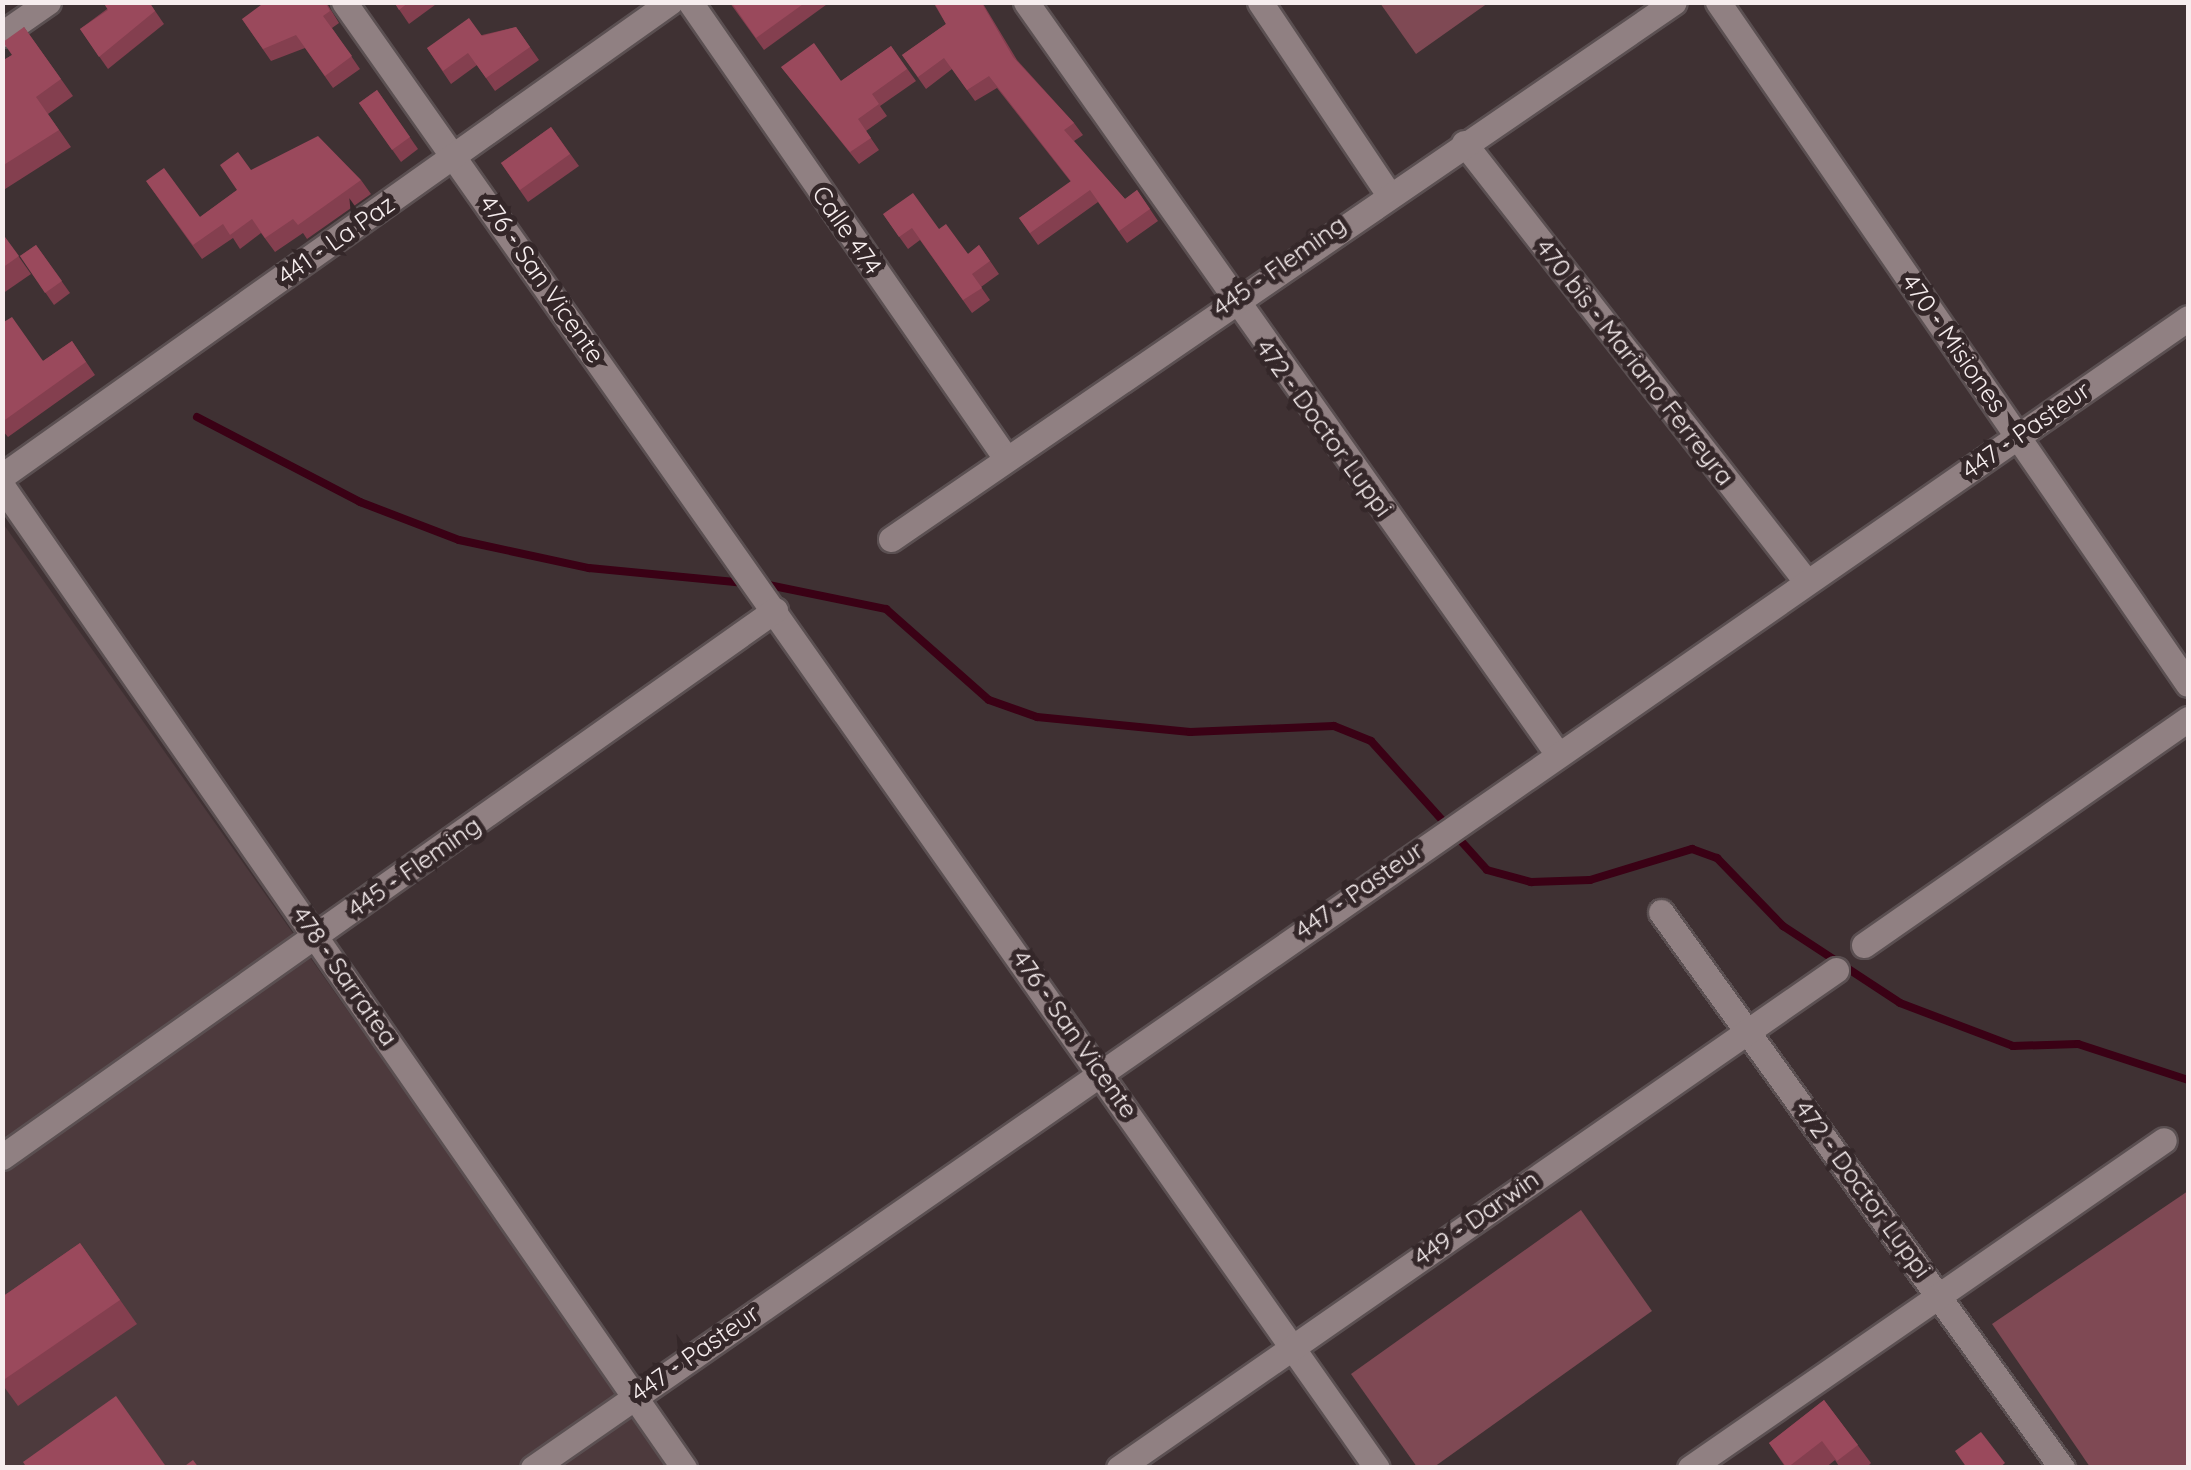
<!DOCTYPE html>
<style>
body{margin:0}
#map{position:relative;width:2191px;height:1470px;overflow:hidden;background:#3f3133;font-family:Quicksand,sans-serif}
div>[style]{position:absolute}
[style*='--x']{left:calc(var(--x)*1px);top:calc(var(--y)*1px);width:calc(var(--w)*1px);rotate:calc(var(--a)*1deg)}
.built>*{inset:0;background:#4d3a3d}
.green>*{inset:0;background:#7f4954}
.stream>*{height:8px;margin:-4px;padding:0 4px;transform-origin:4px;border-radius:4px;background:#3a0115}
.roads{filter:drop-shadow(2px 0 #5b5052) drop-shadow(-2px 0 #5b5052) drop-shadow(0 2px #5b5052) drop-shadow(0 -2px #5b5052)}
.minor>*{height:25px;margin:-12.5px;padding:0 12.5px;transform-origin:12.5px;border-radius:12.5px;background:#908082}
.wall>*{inset:0;background:#843f4f}
.building>*{inset:0;background:#9a495c}
span{translate:-50% -50%;white-space:nowrap;text-align:center;line-height:1.15;-webkit-text-stroke:10px #342729;paint-order:stroke}
.street-label{font-size:25px;color:#f6edee}
.frame{position:absolute;inset:0;border:5px solid #f6edee;pointer-events:none}
</style>
<div id="map">
<div class="built">
<i style="clip-path:polygon(2px 522px,440px 1141px,666px 1467px,3px 1467px)"></i>
</div>
<div class="green">
<i style="clip-path:polygon(1380px 3px,1488px 3px,1416px 54px)"></i>
<i style="clip-path:polygon(2188px 1191px,2188px 1467px,2090px 1467px,1992px 1324px)"></i>
<i style="clip-path:polygon(1581px 1210px,1652px 1311px,1434px 1467px,1417px 1467px,1351px 1374px)"></i>
</div>
<div class="stream">
<i style="--x:197;--y:417;--w:184;--a:27.5"></i>
<i style="--x:360;--y:502;--w:106;--a:21"></i>
<i style="--x:459;--y:540;--w:133;--a:12.2"></i>
<i style="--x:589;--y:568;--w:157;--a:5.5"></i>
<i style="--x:759;--y:583;--w:130;--a:11.6"></i>
<i style="--x:886;--y:609;--w:137;--a:41.5"></i>
<i style="--x:989;--y:700;--w:51;--a:19.5"></i>
<i style="--x:1037;--y:717;--w:154;--a:5.6"></i>
<i style="--x:1190;--y:732;--w:144;--a:-2.4"></i>
<i style="--x:1334;--y:726;--w:40;--a:22"></i>
<i style="--x:1371;--y:741;--w:173;--a:48"></i>
<i style="--x:1487;--y:870;--w:46;--a:15.3"></i>
<i style="--x:1531;--y:882;--w:59;--a:-1.9"></i>
<i style="--x:1590;--y:880;--w:107;--a:-16.9"></i>
<i style="--x:1692;--y:849;--w:27;--a:20"></i>
<i style="--x:1717;--y:858;--w:95;--a:45.9"></i>
<i style="--x:1783;--y:926;--w:140;--a:33.3"></i>
<i style="--x:1900;--y:1003;--w:121;--a:20.8"></i>
<i style="--x:2013;--y:1046;--w:65;--a:-1.8"></i>
<i style="--x:2078;--y:1044;--w:116;--a:18.1"></i>
</div>
<div class="roads">
<div class="minor">
<i style="--x:344;--y:2;--w:1793;--a:54.83"></i>
<i style="--x:690;--y:2;--w:553;--a:55.3"></i>
<i style="--x:1026;--y:2;--w:920;--a:54.74"></i>
<i style="--x:1260;--y:2;--w:229;--a:56.2"></i>
<i style="--x:1718;--y:2;--w:828;--a:55.43"></i>
<i style="--x:2;--y:34;--w:56;--a:-34.8"></i>
<i style="--x:1464;--y:143;--w:556;--a:52.02"></i>
<i style="--x:2;--y:476;--w:819;--a:-35.36"></i>
<i style="--x:2;--y:486;--w:1196;--a:55.22"></i>
<i style="--x:891;--y:539;--w:949;--a:-34.44"></i>
<i style="--x:1661;--y:912;--w:686;--a:54.2"></i>
<i style="--x:1864;--y:945;--w:395;--a:-34.9"></i>
<i style="--x:2;--y:1157;--w:947;--a:-35.28"></i>
<i style="--x:533;--y:1468;--w:2015;--a:-34.79"></i>
<i style="--x:1119;--y:1468;--w:873;--a:-34.78"></i>
<i style="--x:1690;--y:1468;--w:576;--a:-34.68"></i>
</div>
</div>
<div class="wall">
<i style="clip-path:polygon(149px 2px,164px 24px,108px 69px,80px 29px,107px 9px)"></i>
<i style="clip-path:polygon(326px 2px,339px 23px,332px 28px,360px 69px,333px 88px,305px 48px,271px 61px,242px 19px)"></i>
<i style="clip-path:polygon(394px 2px,439px 2px,409px 24px)"></i>
<i style="clip-path:polygon(830px 2px,764px 50px,730px 3px,731px 2px)"></i>
<i style="clip-path:polygon(933px 2px,982px 2px,1017px 60px,1074px 123px,1083px 135px,1074px 141px,1125px 199px,1137px 190px,1158px 221px,1127px 243px,1098px 202px,1038px 245px,1019px 218px,1071px 182px,997px 88px,975px 101px,952px 69px,926px 89px,902px 55px,946px 24px)"></i>
<i style="clip-path:polygon(24px 27px,73px 96px,48px 114px,71px 147px,2px 191px,2px 61px,12px 55px)"></i>
<i style="clip-path:polygon(516px 27px,539px 60px,495px 91px,477px 65px,451px 84px,427px 48px)"></i>
<i style="clip-path:polygon(891px 46px,916px 81px,880px 106px,887px 116px,866px 131px,879px 150px,859px 164px,781px 67px,841px 81px)"></i>
<i style="clip-path:polygon(377px 90px,418px 149px,401px 162px,359px 103px)"></i>
<i style="clip-path:polygon(551px 127px,579px 166px,528px 202px,501px 163px)"></i>
<i style="clip-path:polygon(251px 170px,361px 180px,371px 194px,307px 239px,303px 233px,275px 252px,261px 233px,240px 249px,233px 238px,202px 259px,146px 181px,200px 217px,237px 190px)"></i>
<i style="clip-path:polygon(883px 214px,939px 229px,968px 254px,979px 245px,999px 274px,981px 287px,990px 300px,972px 313px,920px 240px,908px 249px)"></i>
<i style="clip-path:polygon(2px 233px,31px 274px,2px 294px)"></i>
<i style="clip-path:polygon(36px 245px,70px 293px,54px 305px,20px 256px)"></i>
<i style="clip-path:polygon(2px 323px,43px 361px,72px 341px,95px 375px,8px 437px,2px 430px)"></i>
<i style="clip-path:polygon(80px 1243px,137px 1324px,18px 1406px,2px 1384px,2px 1297px)"></i>
<i style="clip-path:polygon(1824px 1400px,1871px 1463px,1866px 1468px,1840px 1468px,1835px 1460px,1825px 1468px,1786px 1468px,1769px 1443px)"></i>
</div>
<div class="building">
<i style="clip-path:polygon(103px 2px,149px 2px,155px 11px,99px 57px,80px 29px,108px 10px)"></i>
<i style="clip-path:polygon(265px 2px,325px 2px,330px 11px,323px 16px,352px 56px,325px 76px,296px 35px,263px 49px,242px 19px)"></i>
<i style="clip-path:polygon(394px 2px,409px 2px,399px 10px)"></i>
<i style="clip-path:polygon(731px 2px,806px 2px,756px 38px)"></i>
<i style="clip-path:polygon(934px 2px,981px 2px,1013px 57px,1074px 123px,1064px 130px,1125px 199px,1137px 190px,1150px 209px,1119px 231px,1090px 190px,1030px 233px,1019px 218px,1071px 181px,989px 76px,967px 90px,944px 58px,918px 77px,902px 55px,946px 24px)"></i>
<i style="clip-path:polygon(469px 18px,482px 36px,516px 27px,530px 47px,486px 78px,468px 53px,443px 71px,427px 48px)"></i>
<i style="clip-path:polygon(24px 27px,61px 79px,36px 97px,59px 130px,2px 166px,2px 61px,12px 55px,3px 42px)"></i>
<i style="clip-path:polygon(814px 43px,841px 81px,891px 46px,907px 69px,872px 94px,879px 104px,858px 119px,871px 138px,850px 152px,781px 67px)"></i>
<i style="clip-path:polygon(377px 90px,410px 137px,392px 150px,359px 103px)"></i>
<i style="clip-path:polygon(551px 127px,570px 154px,520px 190px,501px 163px)"></i>
<i style="clip-path:polygon(318px 136px,361px 180px,298px 225px,293px 219px,265px 238px,252px 219px,230px 235px,223px 224px,193px 245px,146px 181px,164px 168px,200px 217px,237px 190px,220px 165px,238px 152px,251px 170px)"></i>
<i style="clip-path:polygon(913px 193px,939px 229px,946px 224px,968px 254px,979px 245px,990px 261px,972px 274px,982px 288px,963px 300px,912px 228px,899px 237px,883px 214px)"></i>
<i style="clip-path:polygon(2px 233px,19px 256px,2px 268px)"></i>
<i style="clip-path:polygon(36px 245px,62px 281px,45px 293px,20px 256px)"></i>
<i style="clip-path:polygon(12px 317px,43px 361px,72px 341px,86px 362px,2px 422px,2px 323px)"></i>
<i style="clip-path:polygon(80px 1243px,120px 1300px,2px 1381px,2px 1297px)"></i>
<i style="clip-path:polygon(116px 1396px,167px 1468px,27px 1468px,23px 1462px)"></i>
<i style="clip-path:polygon(1824px 1400px,1858px 1445px,1837px 1461px,1822px 1441px,1787px 1468px,1769px 1443px)"></i>
<i style="clip-path:polygon(1981px 1432px,2005px 1463px,1999px 1468px,1967px 1468px,1955px 1451px)"></i>
<i style="clip-path:polygon(193px 1460px,199px 1468px,182px 1468px)"></i>
</div>
<div class="street-label">
<span style="left:847px;top:230px;rotate:55deg">Calle 474</span>
<span style="left:336px;top:240px;rotate:-35deg">441 - La Paz</span>
<span style="left:1279px;top:266px;rotate:-35deg">445 - Fleming</span>
<span style="left:542px;top:279px;rotate:55deg">476 - San Vicente</span>
<span style="left:1954px;top:343px;rotate:55deg">470 - Misiones</span>
<span style="left:1635px;top:362px;rotate:52deg">470 bis - Mariano Ferreyra</span>
<span style="left:1324px;top:428px;rotate:54deg">472 - Doctor Luppi</span>
<span style="left:2026px;top:430px;rotate:-35deg">447 - Pasteur</span>
<span style="left:414px;top:867px;rotate:-35deg">445 - Fleming</span>
<span style="left:1359px;top:890px;rotate:-35deg">447 - Pasteur</span>
<span style="left:345px;top:976px;rotate:55deg">478 - Sarratea</span>
<span style="left:1075px;top:1034px;rotate:55deg">476 - San Vicente</span>
<span style="left:1863px;top:1189px;rotate:54deg">472 - Doctor Luppi</span>
<span style="left:1476px;top:1218px;rotate:-35deg">449 - Darwin</span>
<span style="left:695px;top:1353px;rotate:-35deg">447 - Pasteur</span>
</div>
<div class="frame"></div>
</div>
